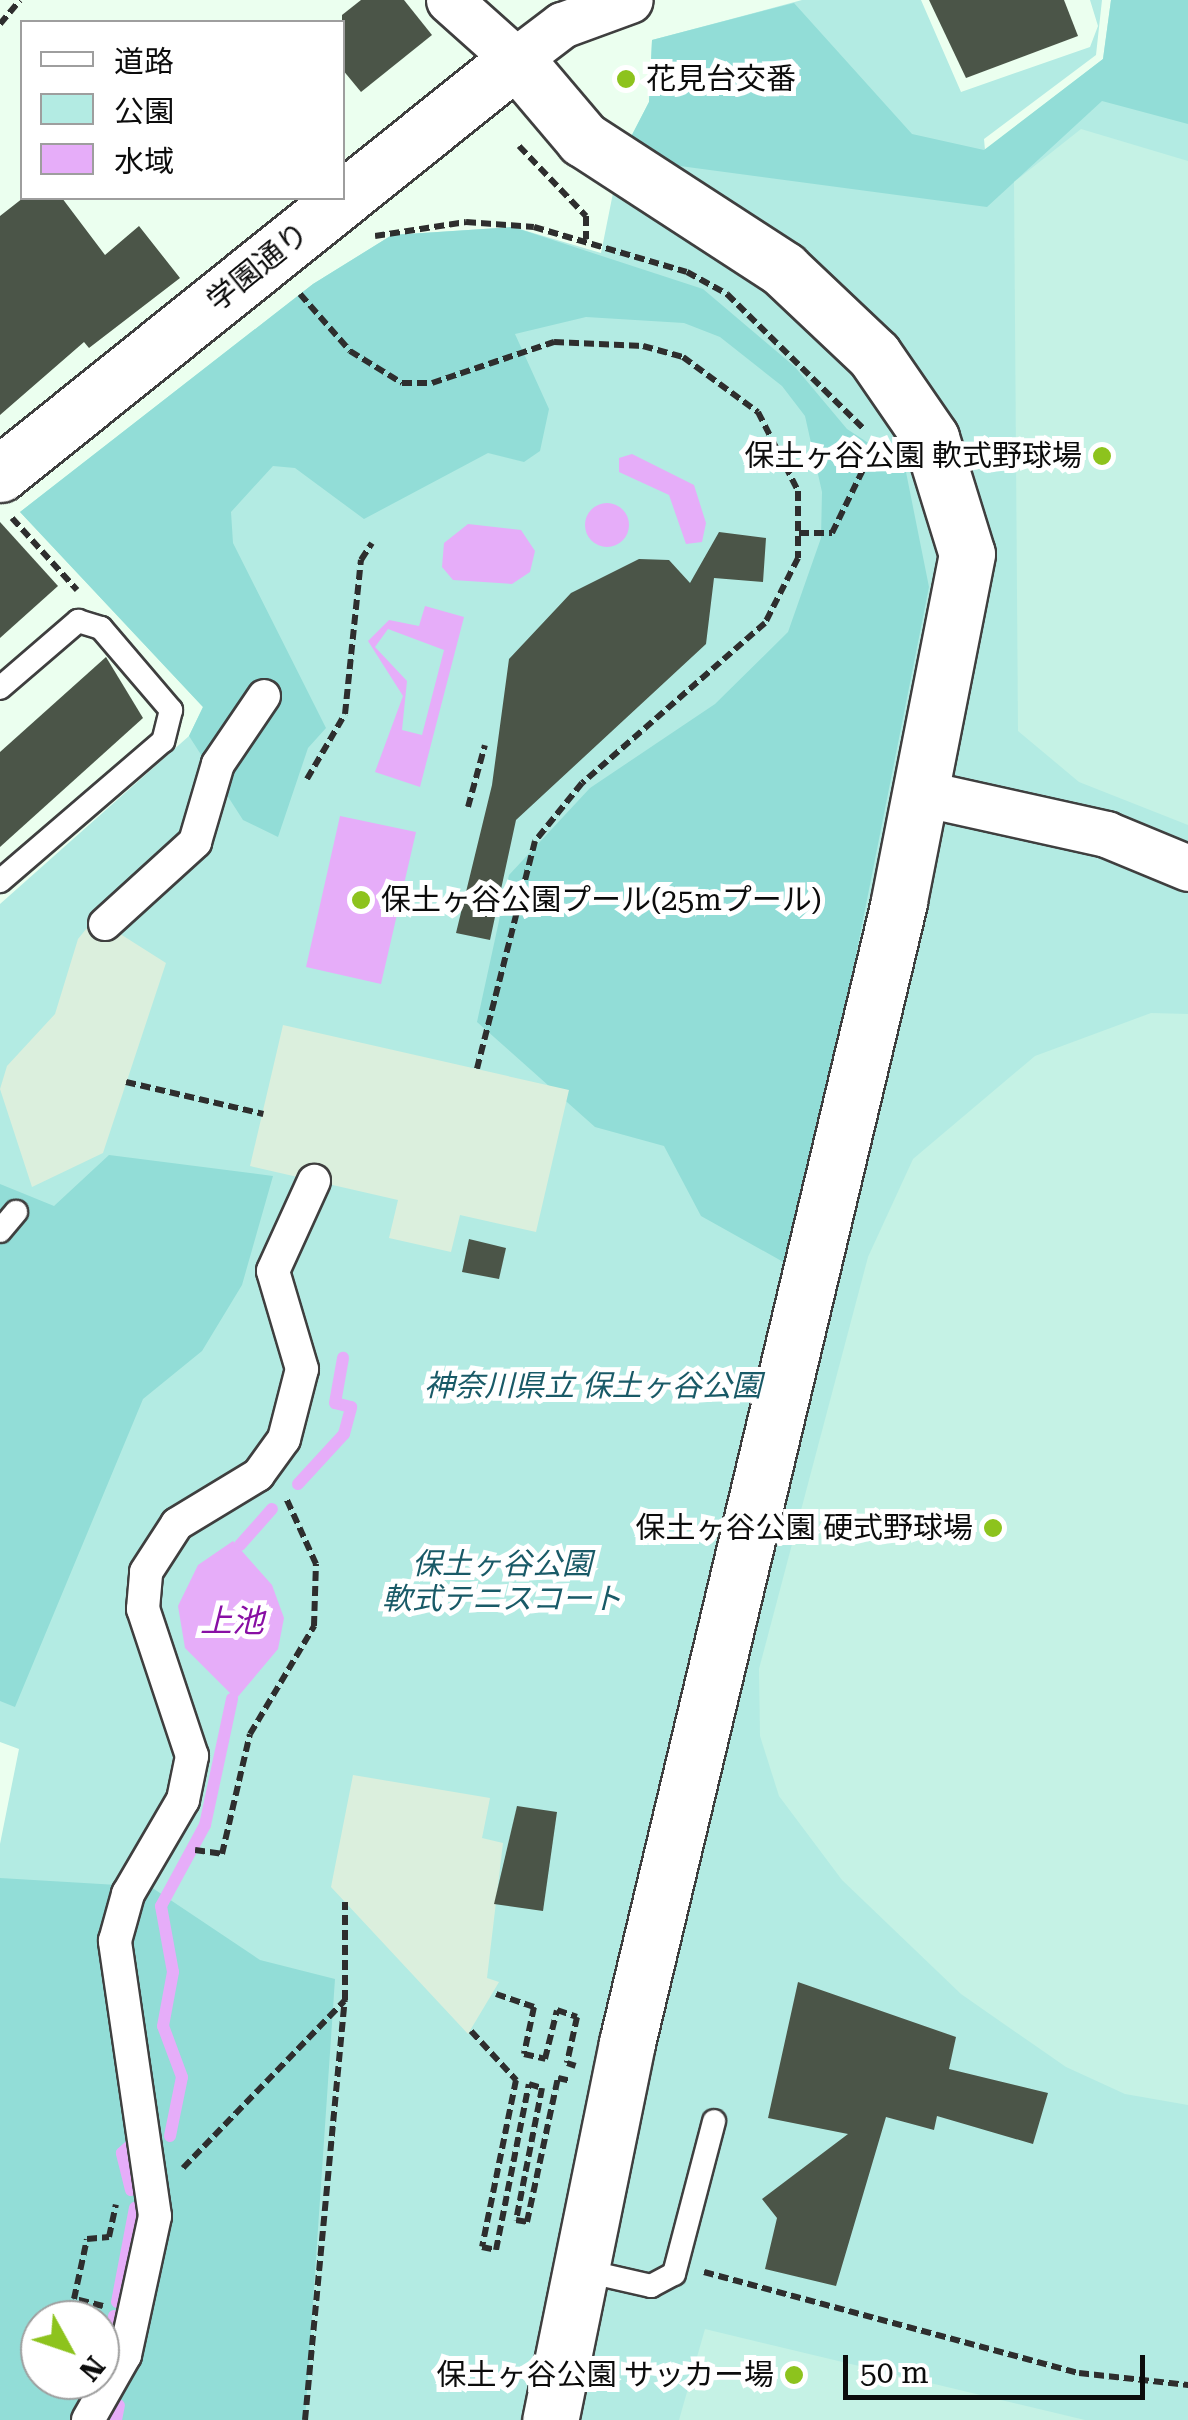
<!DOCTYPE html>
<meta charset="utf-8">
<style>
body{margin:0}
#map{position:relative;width:1188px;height:2420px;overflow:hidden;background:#ebffef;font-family:"Roboto Serif","Noto Sans JP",serif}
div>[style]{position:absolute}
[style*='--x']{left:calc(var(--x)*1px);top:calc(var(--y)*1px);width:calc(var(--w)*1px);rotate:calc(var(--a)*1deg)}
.green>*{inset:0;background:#b3ebe3}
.forest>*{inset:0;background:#92ddd7}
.pitch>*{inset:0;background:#c5f2e5}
.plaza>*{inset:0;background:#dbefdd}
.water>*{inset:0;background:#e6adf9}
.round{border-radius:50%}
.stream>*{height:12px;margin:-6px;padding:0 6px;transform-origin:6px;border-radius:6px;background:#e6adf9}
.building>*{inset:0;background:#4b5548}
.path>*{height:6px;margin-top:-3px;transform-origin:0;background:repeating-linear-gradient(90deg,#2e2e2e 0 10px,transparent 0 15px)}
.roads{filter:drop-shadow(2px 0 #3f3f3f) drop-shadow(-2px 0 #3f3f3f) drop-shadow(0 2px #3f3f3f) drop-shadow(0 -2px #3f3f3f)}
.service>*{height:22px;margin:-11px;padding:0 11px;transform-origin:11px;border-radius:11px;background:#fff}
.pedestrian>*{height:32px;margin:-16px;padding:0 16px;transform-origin:16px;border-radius:16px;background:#fff}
.minor>*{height:45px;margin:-22.5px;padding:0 22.5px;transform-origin:22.5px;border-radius:22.5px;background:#fff}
.tertiary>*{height:55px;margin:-27.5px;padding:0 27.5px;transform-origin:27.5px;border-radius:27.5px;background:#fff}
.dots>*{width:28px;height:28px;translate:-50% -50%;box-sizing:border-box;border:5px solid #fff;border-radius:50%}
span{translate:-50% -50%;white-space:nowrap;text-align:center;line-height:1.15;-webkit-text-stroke:10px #fff;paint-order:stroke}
.poi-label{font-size:30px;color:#0c0c0c}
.left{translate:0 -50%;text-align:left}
.right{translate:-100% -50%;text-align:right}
.street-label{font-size:30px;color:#0c0c0c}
.park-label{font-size:30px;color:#195a67;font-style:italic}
.water-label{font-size:32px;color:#880fa4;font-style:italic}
.legend{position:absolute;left:20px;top:20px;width:325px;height:180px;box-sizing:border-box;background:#fff;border:2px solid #9e9e9e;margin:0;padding:12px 18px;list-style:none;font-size:30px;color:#0c0c0c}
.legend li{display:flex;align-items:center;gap:20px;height:50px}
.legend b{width:50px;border:2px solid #9e9e9e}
.north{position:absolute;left:20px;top:2300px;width:100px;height:100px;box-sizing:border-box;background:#fff;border:2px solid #9e9e9e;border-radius:50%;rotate:130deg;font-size:28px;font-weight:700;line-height:40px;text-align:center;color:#0c0c0c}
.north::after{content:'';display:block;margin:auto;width:35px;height:45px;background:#8dc31d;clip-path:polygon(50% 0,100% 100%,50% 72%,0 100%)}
.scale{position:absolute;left:843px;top:2355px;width:302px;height:45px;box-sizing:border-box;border:5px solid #0c0c0c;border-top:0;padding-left:12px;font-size:30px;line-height:35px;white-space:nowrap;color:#0c0c0c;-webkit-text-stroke:8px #fff;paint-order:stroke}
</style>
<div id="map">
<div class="green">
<i style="clip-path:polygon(evenodd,802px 0,921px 0,961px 92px,1090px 47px,1098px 26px,1090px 0,1102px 0,1096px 55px,984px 139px,985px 150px,1103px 59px,1111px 0,1188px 0,1188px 2420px,0 2420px,0 1844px,19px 1749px,0 1742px,0 904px,189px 736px,203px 707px,20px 512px,313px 284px,392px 235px,513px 227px,601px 253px,620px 158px,649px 102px,652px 40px,802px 0,40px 2320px,100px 2320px,100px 2380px,40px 2380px,40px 2320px)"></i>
</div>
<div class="forest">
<i style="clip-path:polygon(1111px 0,1188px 0,1188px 124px,1102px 101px,987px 207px,620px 158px,649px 102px,652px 40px,794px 3px,912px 134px,984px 150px,1103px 59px)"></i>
<i style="clip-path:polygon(513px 227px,703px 289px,795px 367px,847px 429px,905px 467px,929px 587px,794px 1268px,701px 1216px,664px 1146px,595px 1127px,477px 1022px,509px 875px,590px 788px,715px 704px,788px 632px,821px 538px,822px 492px,805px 416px,782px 386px,720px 337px,684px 323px,586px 317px,515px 334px,549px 409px,540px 451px,524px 462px,488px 453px,364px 519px,295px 468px,273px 466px,231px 512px,233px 543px,326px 728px,308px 748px,278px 837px,243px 820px,189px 736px,203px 707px,20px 512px,313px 284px,392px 235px)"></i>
<i style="clip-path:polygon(109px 1155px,273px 1176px,242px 1285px,202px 1351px,143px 1399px,15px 1707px,0 1701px,0 1184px,54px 1206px)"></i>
<i style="clip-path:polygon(evenodd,0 1878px,151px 1887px,260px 1960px,335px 1979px,305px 2420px,0 2420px,0 1878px,40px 2320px,100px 2320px,100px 2380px,40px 2380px,40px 2320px)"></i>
</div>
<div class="pitch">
<i style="clip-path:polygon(1081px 129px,1188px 161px,1188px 825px,1079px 782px,1018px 731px,1014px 182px)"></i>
<i style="clip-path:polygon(1151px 1013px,1188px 1014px,1188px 2105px,1125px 2094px,1066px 2067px,961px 1994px,842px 1880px,779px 1796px,760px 1736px,759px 1669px,868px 1257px,913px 1159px,1035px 1056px)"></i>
<i style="clip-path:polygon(705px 2329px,1085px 2420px,679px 2420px)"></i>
</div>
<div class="plaza">
<i style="clip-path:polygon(95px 918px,166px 963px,103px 1153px,32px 1187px,0 1089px,7px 1066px,55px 1014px,78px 939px)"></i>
<i style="clip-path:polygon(283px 1025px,569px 1090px,536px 1232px,460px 1215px,451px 1252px,389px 1238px,398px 1200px,250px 1166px)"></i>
<i style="clip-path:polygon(353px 1775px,490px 1798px,482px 1838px,503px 1843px,487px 1978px,499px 1982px,468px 2034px,331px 1887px)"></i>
</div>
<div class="water">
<i style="clip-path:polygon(632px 454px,694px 485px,706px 523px,702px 542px,686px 544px,669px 495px,619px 472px,619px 458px)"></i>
<i class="round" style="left:585px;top:503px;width:44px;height:44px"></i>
<i style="clip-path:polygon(468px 524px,521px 530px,535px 551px,530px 572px,512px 584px,453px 580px,442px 567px,444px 543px)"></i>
<i style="clip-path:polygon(evenodd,425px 606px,464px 617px,420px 787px,375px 772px,403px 696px,368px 641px,389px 620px,419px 626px,425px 606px,388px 629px,444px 650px,422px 735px,402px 730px,407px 681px,375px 647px,388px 629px)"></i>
<i style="clip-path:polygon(340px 816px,416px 832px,381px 984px,306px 967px)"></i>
<i style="clip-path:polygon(233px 1541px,272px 1585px,284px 1618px,278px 1649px,236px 1699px,185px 1648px,178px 1606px,198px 1565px)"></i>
</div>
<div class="stream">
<i style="--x:298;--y:1484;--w:68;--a:-47.4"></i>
<i style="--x:344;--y:1434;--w:28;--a:-75"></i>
<i style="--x:351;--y:1407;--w:16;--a:-166"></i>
<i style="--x:335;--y:1403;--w:46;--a:-79.9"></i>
<i style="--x:240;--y:1545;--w:48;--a:-48.4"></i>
<i style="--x:170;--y:2136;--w:60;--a:-78.5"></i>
<i style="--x:182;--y:2077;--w:54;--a:-110.4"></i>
<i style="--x:163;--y:2026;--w:55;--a:-79.5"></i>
<i style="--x:173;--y:1972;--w:67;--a:-100.3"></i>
<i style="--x:161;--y:1906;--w:92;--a:-61.5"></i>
<i style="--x:205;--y:1825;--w:129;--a:-77.9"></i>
<i style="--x:131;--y:2190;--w:38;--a:-104"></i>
<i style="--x:122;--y:2153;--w:15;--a:-42"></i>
<i style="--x:117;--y:2302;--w:96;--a:-79.2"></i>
<i style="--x:105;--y:2357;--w:42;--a:-77.6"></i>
<i style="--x:116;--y:2420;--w:15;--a:-79"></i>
</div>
<div class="building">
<i style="clip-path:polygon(361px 0,404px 0,432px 35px,361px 92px,342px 69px,342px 15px)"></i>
<i style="clip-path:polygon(929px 0,1064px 0,1078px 36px,966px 78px)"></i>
<i style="clip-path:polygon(23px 198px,62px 198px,105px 255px,139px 226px,180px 278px,89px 348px,84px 342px,0 415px,0 216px)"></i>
<i style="clip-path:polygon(0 522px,58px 586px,0 638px)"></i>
<i style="clip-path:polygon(719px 532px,766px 538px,763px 582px,714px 578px,706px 644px,516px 820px,490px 940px,456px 933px,492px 785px,509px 659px,571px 593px,639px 559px,669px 560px,690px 583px)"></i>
<i style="clip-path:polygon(106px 657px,143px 718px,0 847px,0 752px)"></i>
<i style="clip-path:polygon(469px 1239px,506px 1248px,499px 1279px,462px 1272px)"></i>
<i style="clip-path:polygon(517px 1806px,557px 1812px,543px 1911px,494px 1904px)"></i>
<i style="clip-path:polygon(798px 1982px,956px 2037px,949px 2069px,1048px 2093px,1033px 2144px,937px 2116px,934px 2130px,886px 2117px,836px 2286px,765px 2269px,777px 2218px,762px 2199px,848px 2134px,768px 2118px)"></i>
</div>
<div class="path">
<i style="--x:0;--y:24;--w:31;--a:-50"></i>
<i style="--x:519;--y:146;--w:97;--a:46.3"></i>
<i style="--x:586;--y:216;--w:23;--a:90"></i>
<i style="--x:375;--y:236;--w:92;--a:-8.7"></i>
<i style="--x:466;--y:222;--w:68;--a:4.2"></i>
<i style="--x:534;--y:227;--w:159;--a:16.4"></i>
<i style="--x:687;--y:272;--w:46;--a:28.8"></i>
<i style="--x:727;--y:294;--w:191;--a:44.6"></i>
<i style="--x:300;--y:294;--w:76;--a:48.7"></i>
<i style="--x:350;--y:351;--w:61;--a:31.6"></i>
<i style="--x:402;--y:383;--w:30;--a:0"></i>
<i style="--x:432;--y:383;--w:129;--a:-18.6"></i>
<i style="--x:554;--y:342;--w:89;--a:2.6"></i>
<i style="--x:643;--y:346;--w:41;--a:15.4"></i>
<i style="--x:683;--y:357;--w:93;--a:36.3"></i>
<i style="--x:758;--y:412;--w:89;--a:63.1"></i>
<i style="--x:798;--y:491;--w:67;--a:90"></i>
<i style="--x:798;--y:558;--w:73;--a:116.9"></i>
<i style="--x:765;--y:623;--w:243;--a:138.8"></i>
<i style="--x:582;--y:783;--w:75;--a:129"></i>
<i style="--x:535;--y:841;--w:235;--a:104.3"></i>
<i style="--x:12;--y:518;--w:97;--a:47.9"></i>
<i style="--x:799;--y:533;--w:33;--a:0"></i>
<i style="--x:832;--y:533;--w:100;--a:-63.9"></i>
<i style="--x:307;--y:779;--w:75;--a:-59.7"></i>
<i style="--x:345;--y:714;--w:155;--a:-84.1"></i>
<i style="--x:361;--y:560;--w:20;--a:-57"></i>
<i style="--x:468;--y:807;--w:64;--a:-74.7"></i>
<i style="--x:126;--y:1082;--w:141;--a:13.1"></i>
<i style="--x:195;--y:1850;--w:27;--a:8"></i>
<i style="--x:222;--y:1854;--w:123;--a:-76.9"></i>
<i style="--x:250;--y:1734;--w:126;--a:-59.3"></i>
<i style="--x:314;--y:1626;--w:62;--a:-88.2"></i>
<i style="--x:316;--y:1564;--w:72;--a:-114.4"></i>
<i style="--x:496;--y:1994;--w:40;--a:18.9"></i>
<i style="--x:534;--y:2007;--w:48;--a:102"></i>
<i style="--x:524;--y:2054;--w:22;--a:13"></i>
<i style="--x:545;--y:2059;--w:50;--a:-76.2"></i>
<i style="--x:557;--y:2010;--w:21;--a:19"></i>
<i style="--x:577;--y:2017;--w:47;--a:102.3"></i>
<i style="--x:567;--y:2063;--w:9;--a:18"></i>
<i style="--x:471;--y:2031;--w:67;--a:47.4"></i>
<i style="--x:516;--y:2080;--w:170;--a:101.5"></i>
<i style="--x:482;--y:2247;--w:14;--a:12"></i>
<i style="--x:496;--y:2250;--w:169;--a:-78.8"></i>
<i style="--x:529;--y:2084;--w:14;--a:17"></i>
<i style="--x:542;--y:2088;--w:135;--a:101.1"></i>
<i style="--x:516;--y:2220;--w:11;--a:10"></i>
<i style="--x:527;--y:2222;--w:147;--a:-77.9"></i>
<i style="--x:558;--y:2078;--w:13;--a:13"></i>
<i style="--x:183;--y:2168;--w:232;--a:-46"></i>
<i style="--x:704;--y:2272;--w:388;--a:15.1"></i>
<i style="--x:1079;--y:2373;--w:110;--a:6.3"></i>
<i style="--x:103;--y:2306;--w:30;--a:-166"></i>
<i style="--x:74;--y:2299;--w:61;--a:-77.8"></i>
<i style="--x:87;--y:2239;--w:22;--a:-5"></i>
<i style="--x:109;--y:2237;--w:33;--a:-78"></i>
<i style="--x:305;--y:2420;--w:422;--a:-84.6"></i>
<i style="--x:345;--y:2000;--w:98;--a:-90"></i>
</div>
<div class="roads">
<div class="service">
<i style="--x:0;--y:688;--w:103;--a:-40.7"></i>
<i style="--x:78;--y:621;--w:24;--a:17"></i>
<i style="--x:101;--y:628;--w:108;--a:49.5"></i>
<i style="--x:171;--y:710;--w:32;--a:104"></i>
<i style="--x:163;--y:741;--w:215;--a:139.3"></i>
<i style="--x:0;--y:1231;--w:25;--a:-50"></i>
<i style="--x:581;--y:2270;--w:72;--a:12.9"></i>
<i style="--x:651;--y:2286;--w:26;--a:-28"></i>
<i style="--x:674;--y:2274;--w:158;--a:-75.3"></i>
</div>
<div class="pedestrian">
<i style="--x:105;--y:924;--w:122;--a:-42.3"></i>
<i style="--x:195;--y:842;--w:81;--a:-73.6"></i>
<i style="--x:218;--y:764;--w:82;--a:-55.9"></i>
<i style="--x:88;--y:2420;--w:75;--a:-60.4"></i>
<i style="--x:125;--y:2355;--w:142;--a:-77.8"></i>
<i style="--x:155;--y:2216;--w:278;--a:-98.3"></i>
<i style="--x:115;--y:1941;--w:49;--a:-74.5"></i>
<i style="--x:128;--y:1894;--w:109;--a:-59.7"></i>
<i style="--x:183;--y:1800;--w:45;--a:-78.4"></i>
<i style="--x:192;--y:1756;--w:155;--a:-108.4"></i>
<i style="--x:143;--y:1609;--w:37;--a:-85"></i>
<i style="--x:146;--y:1572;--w:57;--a:-57.1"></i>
<i style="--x:177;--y:1524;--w:95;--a:-31.2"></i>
<i style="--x:258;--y:1475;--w:44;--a:-54.2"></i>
<i style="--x:284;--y:1439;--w:72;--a:-75.6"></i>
<i style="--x:302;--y:1369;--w:102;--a:-106.5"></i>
<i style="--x:273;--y:1271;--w:99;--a:-65.5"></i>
</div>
<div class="minor">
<i style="--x:449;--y:0;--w:90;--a:41.8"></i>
<i style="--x:516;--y:60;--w:58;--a:-37.3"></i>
<i style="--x:562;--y:25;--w:72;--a:-20.2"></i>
<i style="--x:917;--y:792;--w:194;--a:12.5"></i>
<i style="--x:1106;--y:834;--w:89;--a:22.5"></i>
</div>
<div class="tertiary">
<i style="--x:0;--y:474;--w:662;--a:-38.74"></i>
<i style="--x:516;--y:60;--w:104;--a:49.7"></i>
<i style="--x:583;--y:139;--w:239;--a:33"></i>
<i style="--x:783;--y:269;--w:125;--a:43.4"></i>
<i style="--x:874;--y:355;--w:101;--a:55.5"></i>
<i style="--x:931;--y:438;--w:121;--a:72.8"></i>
<i style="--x:967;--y:554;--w:355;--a:101.1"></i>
<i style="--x:899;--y:902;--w:1173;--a:103.41"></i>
<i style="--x:627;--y:2043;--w:385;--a:101.5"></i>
</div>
</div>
<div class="dots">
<i style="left:626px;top:79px;background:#8dc31d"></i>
<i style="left:1102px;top:456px;background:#8dc31d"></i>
<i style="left:361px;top:900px;background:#8dc31d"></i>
<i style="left:993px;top:1528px;background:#8dc31d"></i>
<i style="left:794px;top:2375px;background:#8dc31d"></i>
</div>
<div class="poi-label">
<span class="left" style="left:646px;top:79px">花見台交番</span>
<span class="right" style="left:1082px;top:456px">保土ヶ谷公園 軟式野球場</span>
<span class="left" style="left:381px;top:900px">保土ヶ谷公園プール(25mプール)</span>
<span class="right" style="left:973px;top:1528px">保土ヶ谷公園 硬式野球場</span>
<span class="right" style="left:774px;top:2375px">保土ヶ谷公園 サッカー場</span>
</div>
<div class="street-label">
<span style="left:258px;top:267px;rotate:-39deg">学園通り</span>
</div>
<div class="park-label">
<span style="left:593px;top:1386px">神奈川県立 保土ヶ谷公園</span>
<span style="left:502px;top:1581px">保土ヶ谷公園<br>軟式テニスコート</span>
</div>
<div class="water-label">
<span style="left:232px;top:1621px">上池</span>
</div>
<ul class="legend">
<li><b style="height:12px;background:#fff"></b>道路</li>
<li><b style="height:28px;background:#b3ebe3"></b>公園</li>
<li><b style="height:28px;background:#e6adf9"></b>水域</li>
</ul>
<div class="north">N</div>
<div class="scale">50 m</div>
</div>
